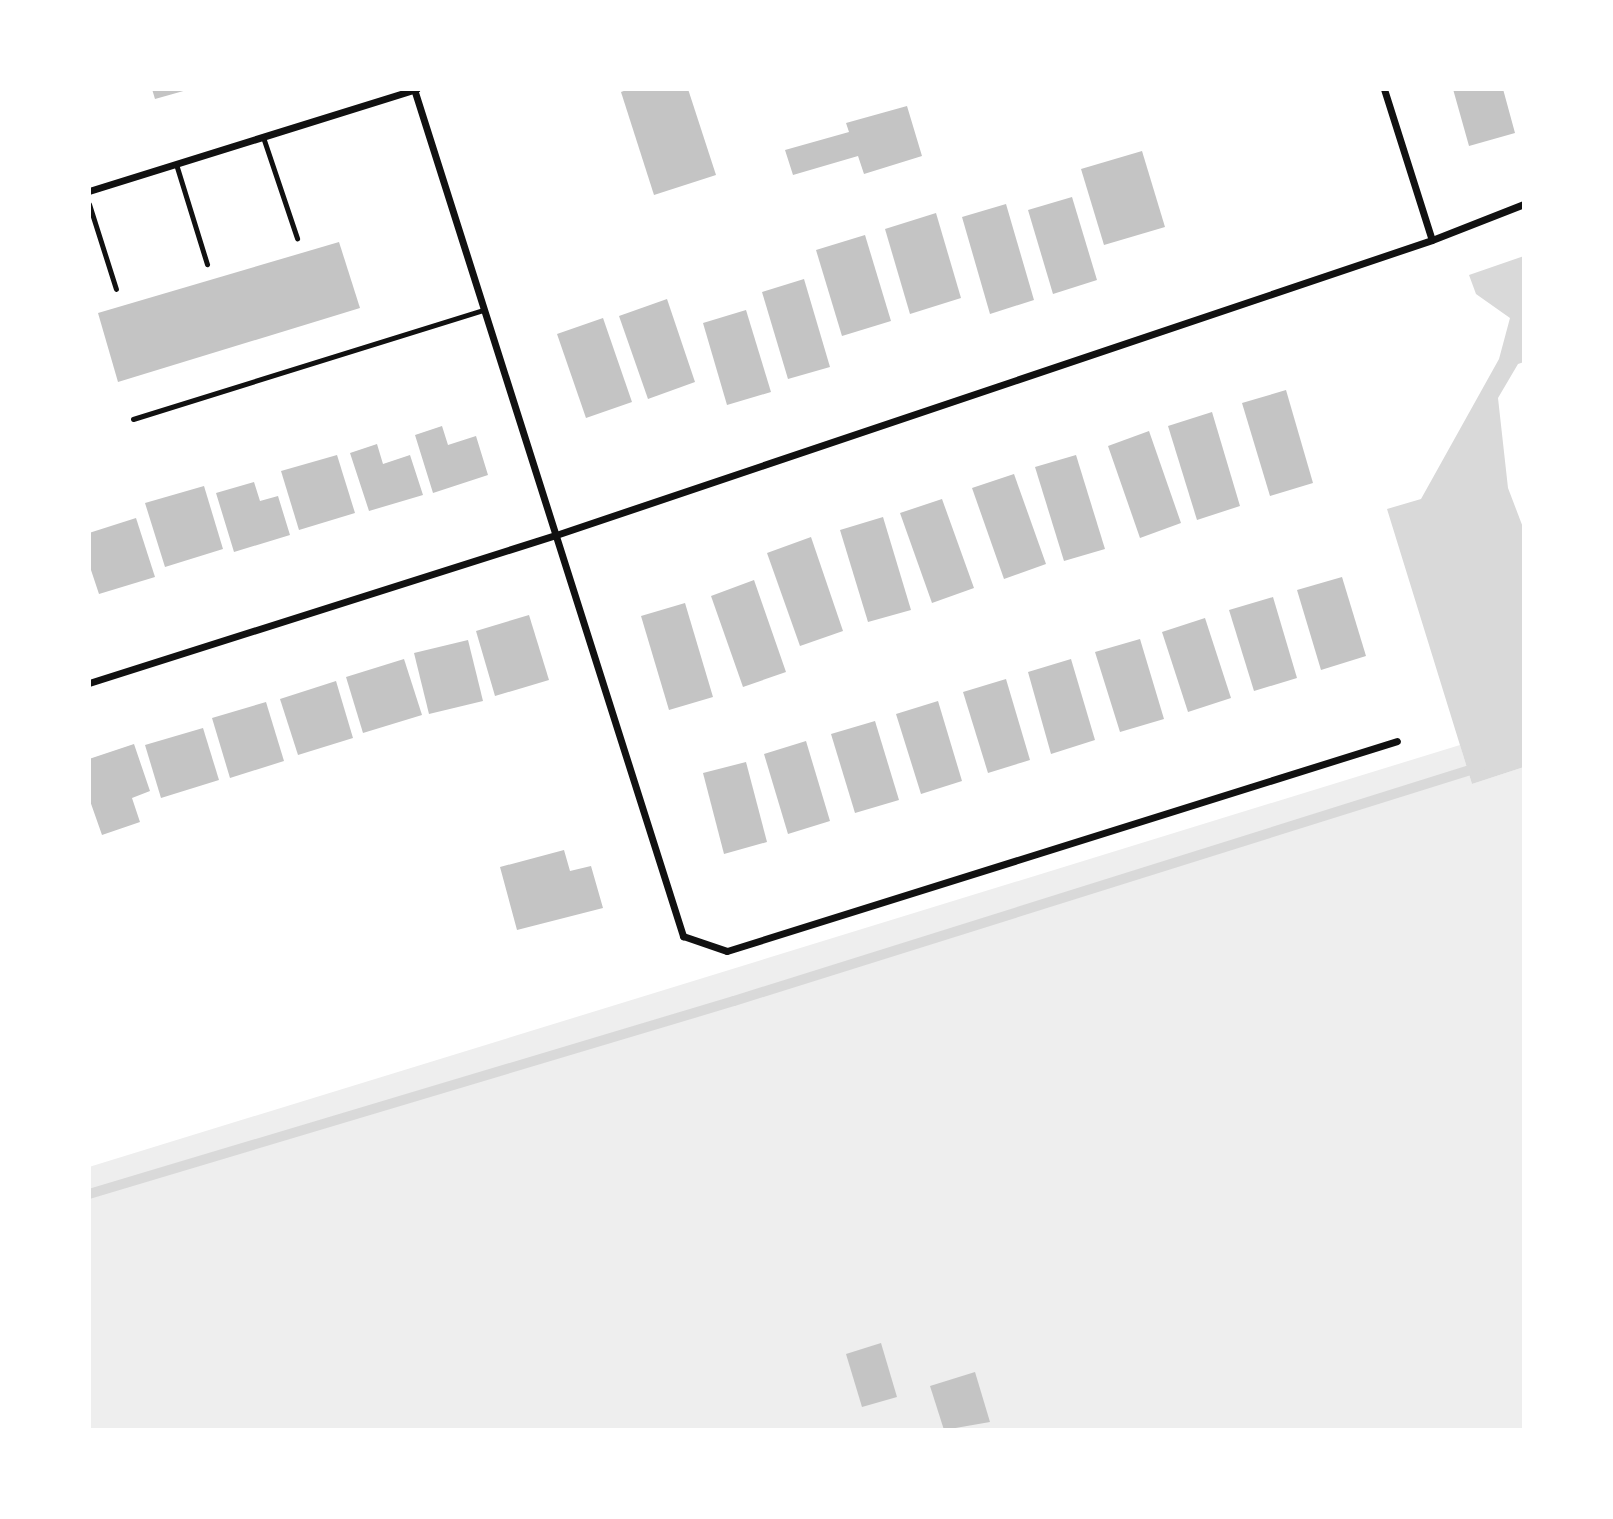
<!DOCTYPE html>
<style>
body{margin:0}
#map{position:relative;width:1613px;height:1519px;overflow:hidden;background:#fff;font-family:"Nunito Sans",sans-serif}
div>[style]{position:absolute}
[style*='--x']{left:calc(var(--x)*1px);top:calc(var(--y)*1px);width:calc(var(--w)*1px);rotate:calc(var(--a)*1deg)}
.green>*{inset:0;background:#eee}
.water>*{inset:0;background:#d9d9d9}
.stream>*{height:10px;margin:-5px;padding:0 5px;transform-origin:5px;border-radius:5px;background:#d9d9d9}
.building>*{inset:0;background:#c4c4c4}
.service>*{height:5px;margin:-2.5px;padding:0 2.5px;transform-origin:2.5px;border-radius:2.5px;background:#111}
.minor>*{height:7px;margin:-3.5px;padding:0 3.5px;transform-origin:3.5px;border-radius:3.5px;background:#111}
span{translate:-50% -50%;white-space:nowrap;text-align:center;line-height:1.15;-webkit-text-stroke:5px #fff;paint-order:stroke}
.frame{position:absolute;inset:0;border:91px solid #fff;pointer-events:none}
</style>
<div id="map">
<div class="green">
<i style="clip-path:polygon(1460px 745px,1472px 784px,1524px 767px,1524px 1430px,89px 1430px,89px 1167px)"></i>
</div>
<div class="water">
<i style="clip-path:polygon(1524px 256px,1524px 362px,1518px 364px,1498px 398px,1508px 488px,1524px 530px,1524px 767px,1472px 784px,1387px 509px,1421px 499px,1499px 359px,1510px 318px,1476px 294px,1469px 275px)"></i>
</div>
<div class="stream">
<i style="--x:89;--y:1194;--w:673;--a:-16.66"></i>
<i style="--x:734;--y:1001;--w:782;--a:-17.42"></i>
</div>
<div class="building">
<i style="clip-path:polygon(152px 89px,187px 89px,187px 90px,155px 99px)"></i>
<i style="clip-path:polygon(629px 89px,688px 89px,716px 175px,654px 195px,621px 92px)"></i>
<i style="clip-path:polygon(1453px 89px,1503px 89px,1515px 133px,1469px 146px)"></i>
<i style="clip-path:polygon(907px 106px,922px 156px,864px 174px,858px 156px,793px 175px,785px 150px,849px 132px,846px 123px)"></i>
<i style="clip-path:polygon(1142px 151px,1165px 227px,1104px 245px,1081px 169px)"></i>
<i style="clip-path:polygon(1072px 197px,1097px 280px,1053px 294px,1028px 210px)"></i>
<i style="clip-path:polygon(1006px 204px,1034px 300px,990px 314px,962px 217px)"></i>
<i style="clip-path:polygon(936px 213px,961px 298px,910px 314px,885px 229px)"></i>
<i style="clip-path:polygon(865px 235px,891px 321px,842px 336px,816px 250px)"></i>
<i style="clip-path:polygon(339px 242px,360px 308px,118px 382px,98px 313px)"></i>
<i style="clip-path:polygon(804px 279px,830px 367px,788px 379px,762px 292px)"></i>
<i style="clip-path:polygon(667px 299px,695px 382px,648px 399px,619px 316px)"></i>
<i style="clip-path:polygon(746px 310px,771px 392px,727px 405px,703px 323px)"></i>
<i style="clip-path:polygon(603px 318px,632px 402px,586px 418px,557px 334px)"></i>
<i style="clip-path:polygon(1286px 390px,1313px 483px,1270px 496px,1242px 403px)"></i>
<i style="clip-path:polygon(1212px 412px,1240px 506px,1197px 520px,1168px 426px)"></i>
<i style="clip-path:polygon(442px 426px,448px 445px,476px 436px,488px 475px,433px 493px,415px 435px)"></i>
<i style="clip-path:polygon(1149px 431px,1181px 523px,1140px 538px,1108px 446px)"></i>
<i style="clip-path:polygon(377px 444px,383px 464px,410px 455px,423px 495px,369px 511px,350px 453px)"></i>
<i style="clip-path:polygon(337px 455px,355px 513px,299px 530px,281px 471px)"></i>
<i style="clip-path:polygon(1076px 455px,1105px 549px,1064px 561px,1035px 467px)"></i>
<i style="clip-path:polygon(1014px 474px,1046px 564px,1004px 579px,972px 488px)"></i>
<i style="clip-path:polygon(254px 482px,260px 501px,278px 496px,290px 535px,234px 552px,216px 493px)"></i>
<i style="clip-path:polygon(204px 486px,223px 549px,165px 567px,145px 503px)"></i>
<i style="clip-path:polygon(942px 499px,974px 588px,932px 603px,900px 513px)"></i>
<i style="clip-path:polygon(883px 517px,911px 610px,868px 622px,840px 530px)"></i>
<i style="clip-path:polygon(136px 518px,155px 577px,99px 594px,89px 564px,89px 533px)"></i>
<i style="clip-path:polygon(811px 537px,843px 631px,800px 646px,767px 553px)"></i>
<i style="clip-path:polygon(1342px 577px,1366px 656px,1321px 670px,1297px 590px)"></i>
<i style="clip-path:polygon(754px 580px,786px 672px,743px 687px,711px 596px)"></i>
<i style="clip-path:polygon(1273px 597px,1297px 678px,1254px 691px,1229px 610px)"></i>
<i style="clip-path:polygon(685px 603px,713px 697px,669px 710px,641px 616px)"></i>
<i style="clip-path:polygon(529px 615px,549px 680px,495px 696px,476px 631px)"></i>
<i style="clip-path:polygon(1205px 618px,1231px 698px,1188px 712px,1162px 632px)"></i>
<i style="clip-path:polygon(1140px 639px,1164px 719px,1120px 732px,1095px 652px)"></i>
<i style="clip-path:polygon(468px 640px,483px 701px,429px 714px,414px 653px)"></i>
<i style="clip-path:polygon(404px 659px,422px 715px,363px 733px,346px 677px)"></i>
<i style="clip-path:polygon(1071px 659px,1095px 740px,1051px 754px,1028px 672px)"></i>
<i style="clip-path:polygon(1006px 679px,1030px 760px,988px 773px,963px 692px)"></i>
<i style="clip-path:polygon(336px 681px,353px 738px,298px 755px,280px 699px)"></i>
<i style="clip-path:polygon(938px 701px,962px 781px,921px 794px,896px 714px)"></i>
<i style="clip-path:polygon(266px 702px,284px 761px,230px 778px,212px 718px)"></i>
<i style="clip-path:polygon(875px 721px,899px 800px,855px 813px,831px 734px)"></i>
<i style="clip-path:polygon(203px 728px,219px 780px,161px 798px,145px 745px)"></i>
<i style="clip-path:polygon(806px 741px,830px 821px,788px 834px,764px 754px)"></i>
<i style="clip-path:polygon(134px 744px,150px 791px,132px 798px,140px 822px,102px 835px,89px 798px,89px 759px)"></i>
<i style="clip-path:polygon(746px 762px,767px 842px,724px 854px,703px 773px)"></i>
<i style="clip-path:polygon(564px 850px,570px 871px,591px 866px,603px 908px,517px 930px,500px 867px)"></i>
<i style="clip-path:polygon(881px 1343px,897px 1397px,862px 1407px,846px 1354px)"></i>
<i style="clip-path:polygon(975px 1372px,990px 1422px,944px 1430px,930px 1386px)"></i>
</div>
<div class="service">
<i style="--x:263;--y:137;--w:107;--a:71.4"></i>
<i style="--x:176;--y:164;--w:105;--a:72.8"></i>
<i style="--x:89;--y:204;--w:89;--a:72.4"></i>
<i style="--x:133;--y:419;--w:368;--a:-17.3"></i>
</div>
<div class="minor">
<i style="--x:414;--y:89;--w:889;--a:72.38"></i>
<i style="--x:683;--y:936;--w:46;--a:18.8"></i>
<i style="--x:727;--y:951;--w:702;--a:-17.4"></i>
<i style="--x:1384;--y:89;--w:158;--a:72.4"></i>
<i style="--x:89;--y:191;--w:343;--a:-17.3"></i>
<i style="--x:89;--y:683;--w:490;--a:-17.6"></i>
<i style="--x:556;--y:535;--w:924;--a:-18.61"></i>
<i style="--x:1432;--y:240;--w:99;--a:-21.4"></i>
</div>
<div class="frame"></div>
</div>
